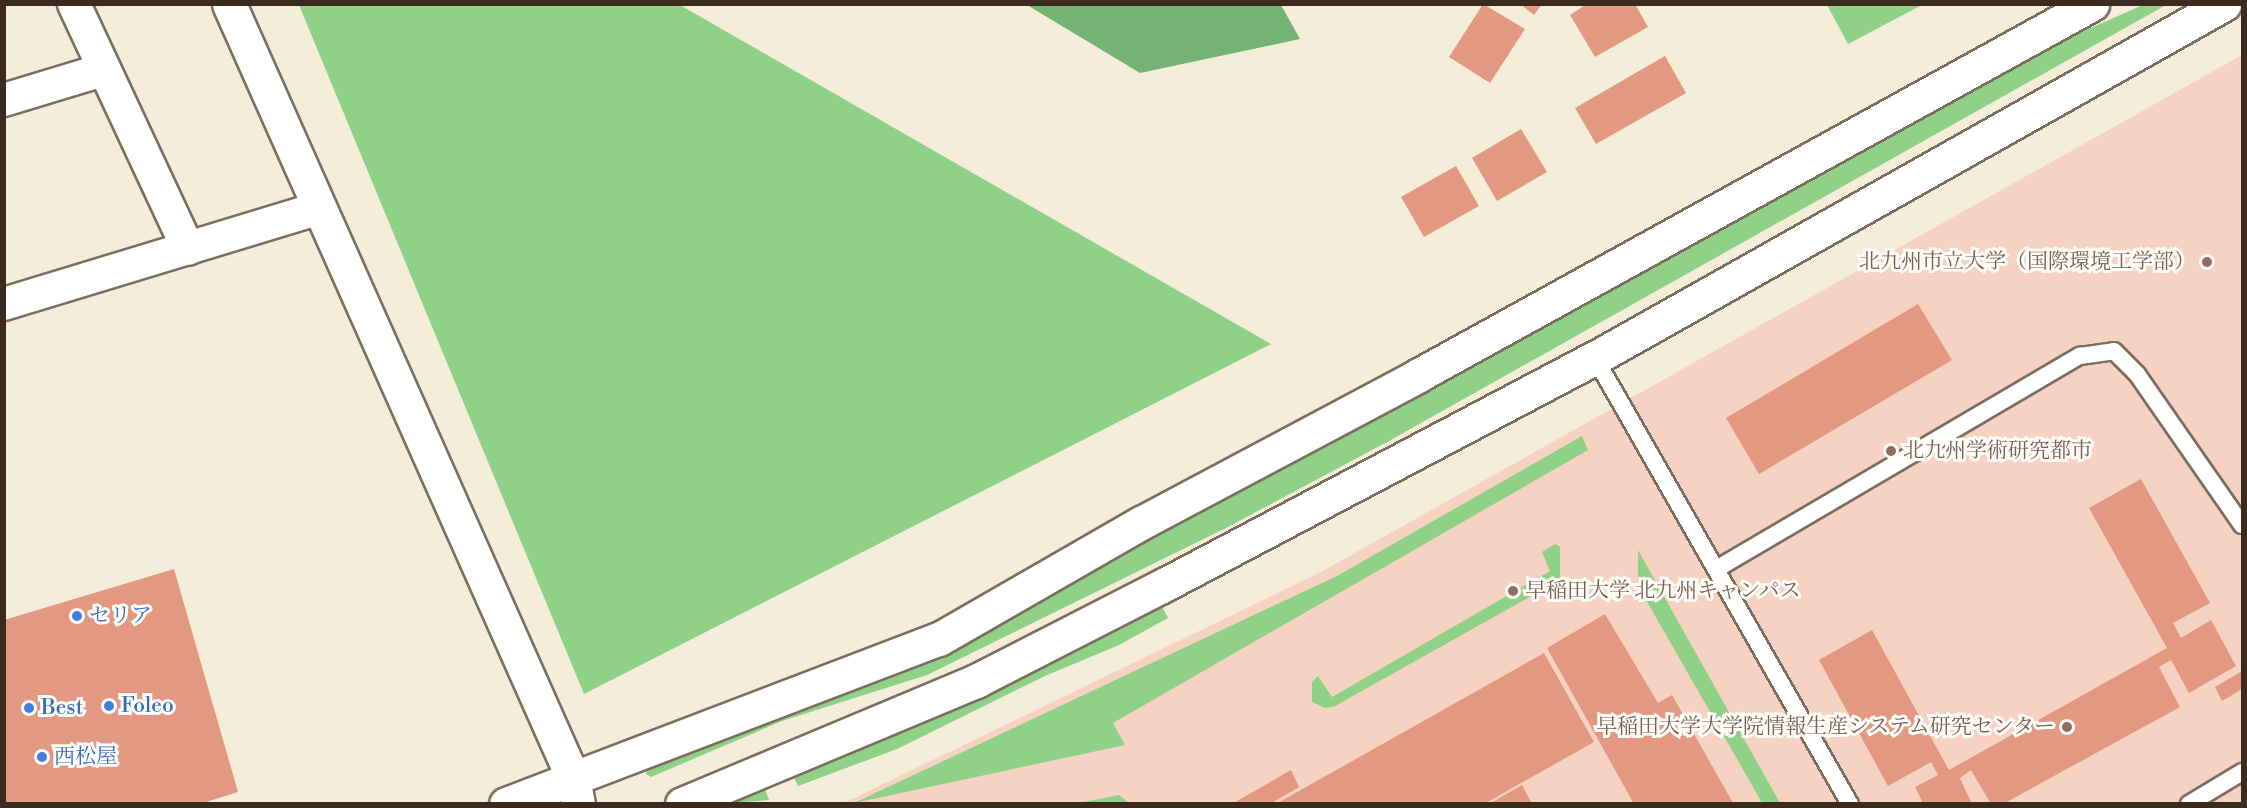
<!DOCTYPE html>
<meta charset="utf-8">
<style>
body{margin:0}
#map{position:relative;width:2247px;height:808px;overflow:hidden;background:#f4edd9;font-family:"Libre Bodoni","Noto Serif JP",serif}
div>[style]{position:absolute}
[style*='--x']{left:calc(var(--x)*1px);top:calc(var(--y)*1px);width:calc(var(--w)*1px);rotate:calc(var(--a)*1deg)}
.built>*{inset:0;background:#f5d2c2}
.green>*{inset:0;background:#90d188}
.forest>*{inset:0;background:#74b374}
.building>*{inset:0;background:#e39881}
.roads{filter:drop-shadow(2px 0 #7c6e5f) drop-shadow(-2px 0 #7c6e5f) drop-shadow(0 2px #7c6e5f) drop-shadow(0 -2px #7c6e5f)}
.service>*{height:16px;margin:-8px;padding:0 8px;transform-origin:8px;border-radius:8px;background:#fff}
.minor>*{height:32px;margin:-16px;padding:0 16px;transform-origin:16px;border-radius:16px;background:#fff}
.tertiary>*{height:33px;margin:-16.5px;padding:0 16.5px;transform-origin:16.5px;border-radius:16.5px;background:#fff}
.dots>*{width:16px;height:16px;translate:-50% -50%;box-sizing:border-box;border:3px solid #fdfcf7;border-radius:50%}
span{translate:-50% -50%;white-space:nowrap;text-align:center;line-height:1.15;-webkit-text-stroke:6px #fdfcf7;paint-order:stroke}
.education-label{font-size:21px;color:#785e54}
.right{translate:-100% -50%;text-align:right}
.left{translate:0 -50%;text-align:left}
.shop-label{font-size:21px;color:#366cbe}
.frame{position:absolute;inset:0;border:6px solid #3b2a1e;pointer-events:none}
</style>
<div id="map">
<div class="built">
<i style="clip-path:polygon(2242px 55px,2242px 803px,842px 804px,1321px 572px)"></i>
</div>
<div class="green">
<i style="clip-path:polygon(299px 5px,680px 5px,1271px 344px,584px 694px)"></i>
<i style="clip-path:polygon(1827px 5px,1922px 5px,1848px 44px)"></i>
<i style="clip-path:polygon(2143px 5px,2166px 5px,1389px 441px,1226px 528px,927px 675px,782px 721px,651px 777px,646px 774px,649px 765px,973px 627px,1216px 505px,1674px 254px,2002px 67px)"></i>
<i style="clip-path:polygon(1582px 436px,1588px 450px,1113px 723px,1125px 745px,854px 803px,1337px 576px)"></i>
<i style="clip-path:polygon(1555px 544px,1560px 547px,1560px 580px,1335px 706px,1325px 708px,1312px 702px,1312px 682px,1318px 676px,1332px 697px,1550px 571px,1542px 552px)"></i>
<i style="clip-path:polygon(1638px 550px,1780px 803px,1758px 803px,1761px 801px,1638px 586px)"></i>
<i style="clip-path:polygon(1159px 601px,1168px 618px,1119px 645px,1045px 676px,897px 749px,798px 786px,791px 771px)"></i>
<i style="clip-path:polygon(763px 783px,769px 800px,718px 804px)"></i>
<i style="clip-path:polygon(1119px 795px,1129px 803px,1078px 803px)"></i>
</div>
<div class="forest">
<i style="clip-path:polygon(1027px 5px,1281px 5px,1300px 39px,1140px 73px)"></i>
</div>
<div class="building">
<i style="clip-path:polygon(1483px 4px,1525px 29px,1490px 83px,1449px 57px)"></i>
<i style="clip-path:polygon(1520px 4px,1542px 4px,1534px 15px)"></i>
<i style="clip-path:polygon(1587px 4px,1635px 4px,1648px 27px,1595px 57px,1570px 15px)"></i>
<i style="clip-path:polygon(1665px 56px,1686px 93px,1596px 144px,1575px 108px)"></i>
<i style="clip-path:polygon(1521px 129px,1547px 172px,1497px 201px,1472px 158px)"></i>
<i style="clip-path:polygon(1456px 166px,1479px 206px,1424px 237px,1401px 197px)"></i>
<i style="clip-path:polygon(1918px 304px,1952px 360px,1759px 474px,1726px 418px)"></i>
<i style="clip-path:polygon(2141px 479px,2210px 603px,2173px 623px,2181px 638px,2211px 620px,2236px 666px,2189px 693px,2171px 660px,2159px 667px,2180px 707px,2003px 804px,1991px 804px,1971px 770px,1960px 778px,1971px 802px,1918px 804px,1922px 801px,1915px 787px,1938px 775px,1931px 762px,1888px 786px,1819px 660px,1872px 630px,1949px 770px,2167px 648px,2089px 508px)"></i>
<i style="clip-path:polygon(174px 569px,238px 792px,200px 804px,4px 804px,4px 620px)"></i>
<i style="clip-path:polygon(1605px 614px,1658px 703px,1672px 695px,1733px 803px,1634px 804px,1547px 648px)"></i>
<i style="clip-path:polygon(1544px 653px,1594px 742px,1484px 804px,1276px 804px)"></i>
<i style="clip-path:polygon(2242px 671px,2242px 689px,2222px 701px,2215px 687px)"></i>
<i style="clip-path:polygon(1291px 770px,1299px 787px,1270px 804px,1232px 804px)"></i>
<i style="clip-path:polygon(1522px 785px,1532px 804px,1489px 804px)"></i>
</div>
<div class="roads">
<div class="service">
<i style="--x:1595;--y:358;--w:514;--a:60.24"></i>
<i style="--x:1718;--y:568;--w:420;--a:-30.4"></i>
<i style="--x:2080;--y:356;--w:34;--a:-8"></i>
<i style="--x:2114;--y:351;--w:33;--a:45"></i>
<i style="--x:2137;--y:374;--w:184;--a:55.2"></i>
<i style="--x:2189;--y:804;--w:62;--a:-31.1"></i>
</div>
<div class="minor">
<i style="--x:74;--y:4;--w:270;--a:65"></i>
<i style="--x:4;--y:100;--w:103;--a:-16.9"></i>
<i style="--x:4;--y:304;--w:330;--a:-16.9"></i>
</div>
<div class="tertiary">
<i style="--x:229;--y:4;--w:847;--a:66.04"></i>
<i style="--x:573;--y:778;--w:26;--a:79"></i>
<i style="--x:506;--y:804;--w:463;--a:-20.9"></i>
<i style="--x:939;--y:639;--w:233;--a:-29.9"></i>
<i style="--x:1141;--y:523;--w:313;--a:-28"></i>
<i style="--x:1417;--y:376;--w:771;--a:-28.86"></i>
<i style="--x:682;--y:804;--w:319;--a:-22.7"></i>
<i style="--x:976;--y:681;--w:209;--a:-27.1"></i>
<i style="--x:1162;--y:586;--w:489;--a:-27.8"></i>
<i style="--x:1595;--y:358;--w:722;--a:-29.37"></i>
</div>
</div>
<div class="dots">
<i style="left:2207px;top:262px;background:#8d6e63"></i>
<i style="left:1891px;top:451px;background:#8d6e63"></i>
<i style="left:1513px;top:591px;background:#8d6e63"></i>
<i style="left:77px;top:616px;background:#3f7fe0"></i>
<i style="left:109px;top:706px;background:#3f7fe0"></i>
<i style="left:29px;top:708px;background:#3f7fe0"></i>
<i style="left:2067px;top:727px;background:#8d6e63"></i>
<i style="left:42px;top:757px;background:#3f7fe0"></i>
</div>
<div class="education-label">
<span class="right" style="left:2195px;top:262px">北九州市立大学（国際環境工学部）</span>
<span class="left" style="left:1903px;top:451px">北九州学術研究都市</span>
<span class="left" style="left:1525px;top:591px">早稲田大学 北九州キャンパス</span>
<span class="right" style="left:2055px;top:727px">早稲田大学大学院情報生産システム研究センター</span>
</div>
<div class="shop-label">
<span class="left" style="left:89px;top:616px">セリア</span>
<span class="left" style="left:121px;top:706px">Foleo</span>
<span class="left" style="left:41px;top:708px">Best</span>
<span class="left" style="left:54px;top:757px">西松屋</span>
</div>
<div class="frame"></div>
</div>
